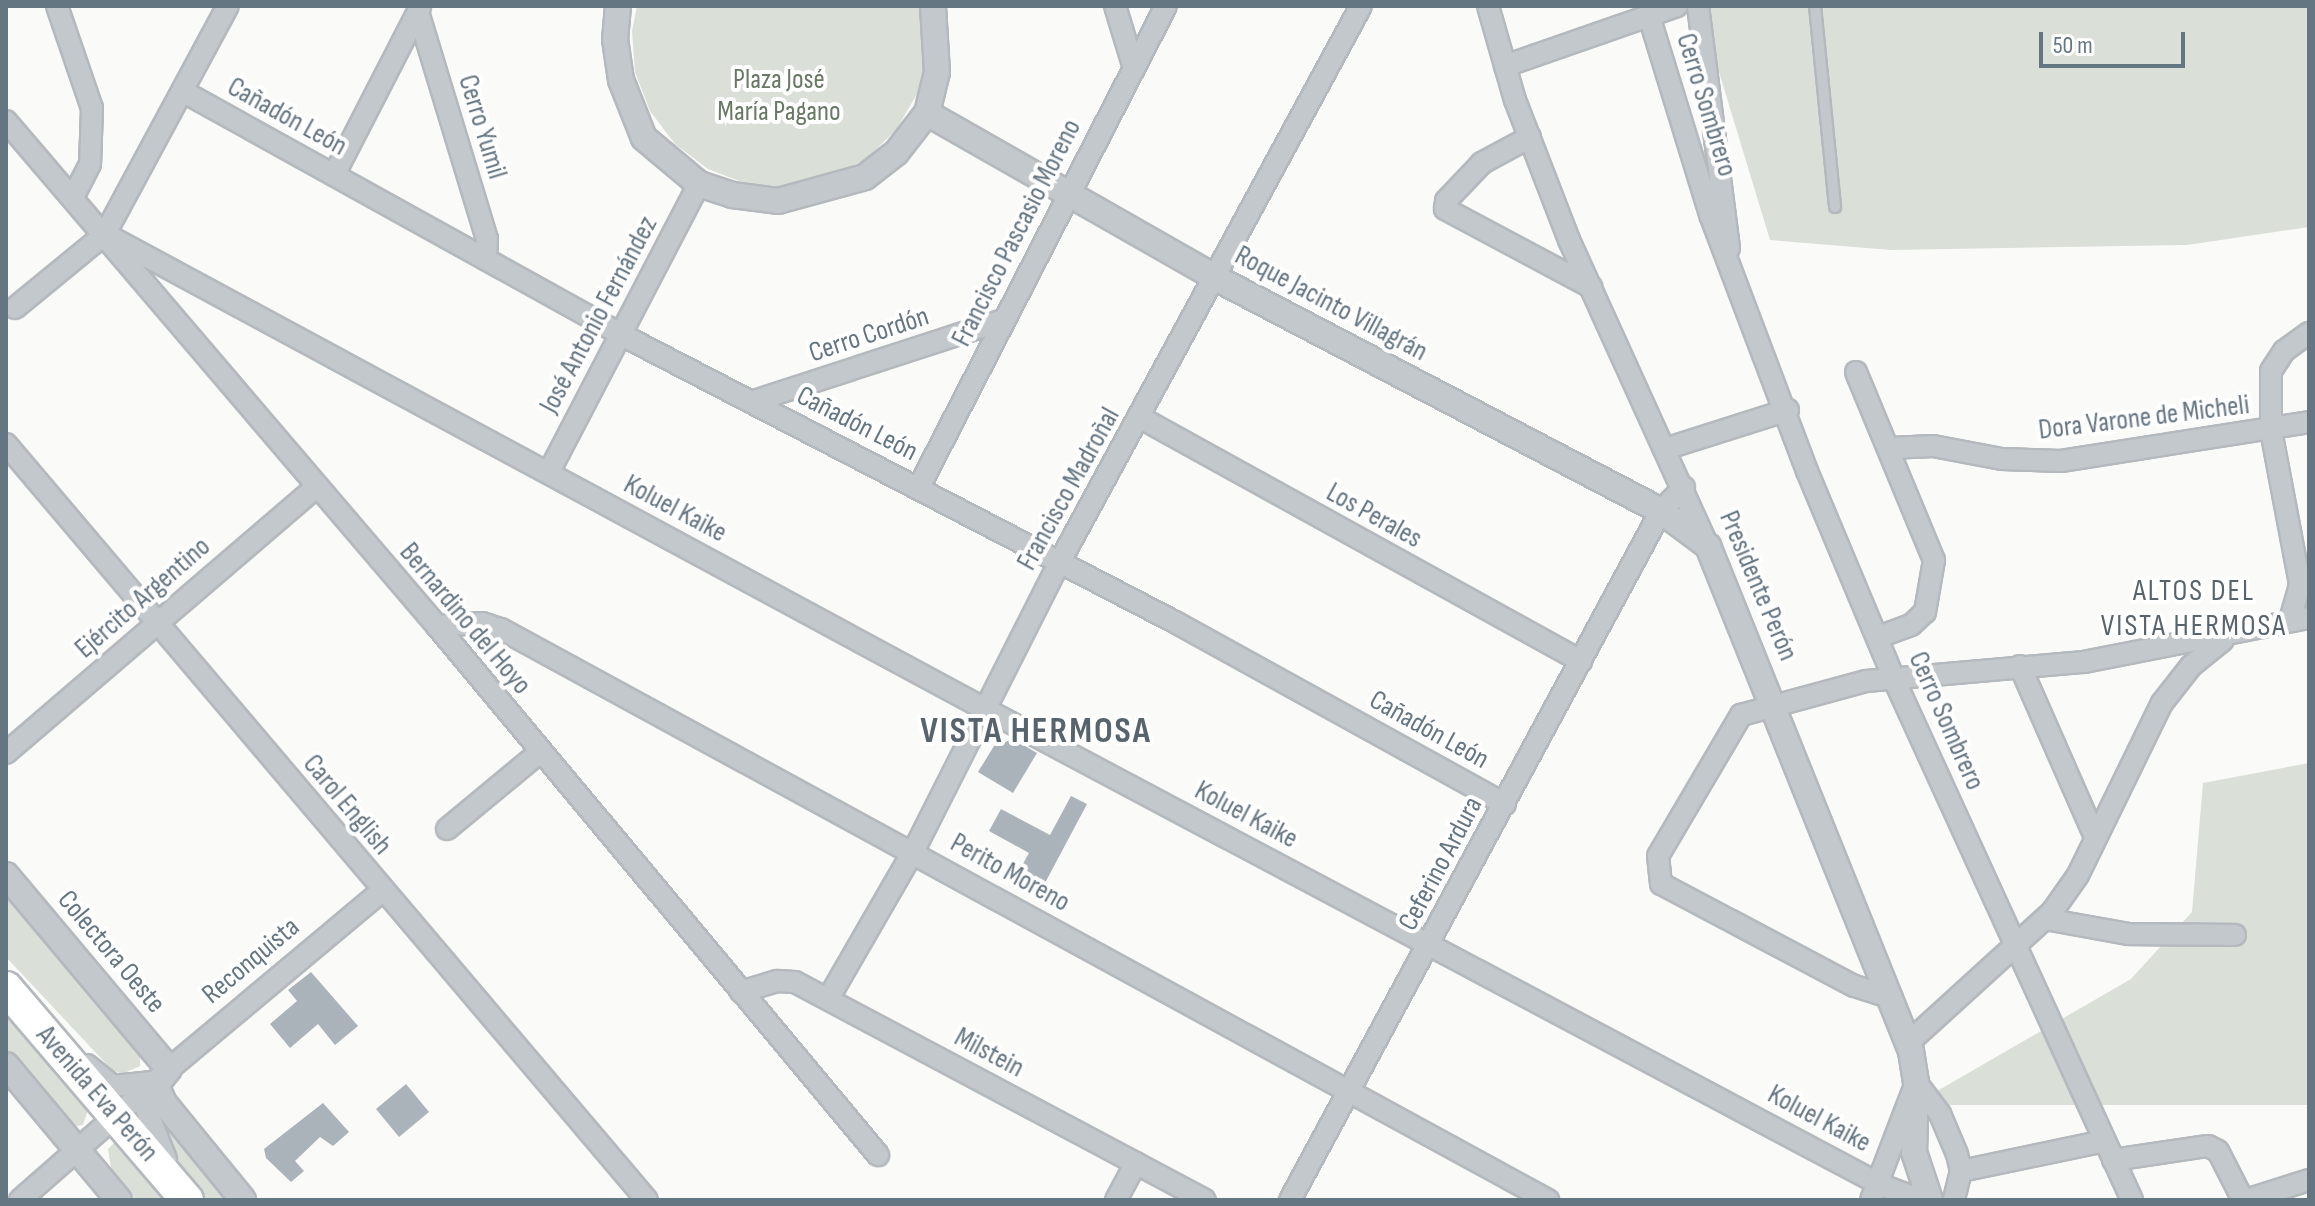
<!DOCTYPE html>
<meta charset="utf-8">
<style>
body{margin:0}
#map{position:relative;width:2315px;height:1206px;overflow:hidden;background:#fafaf8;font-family:"Sofia Sans Condensed",sans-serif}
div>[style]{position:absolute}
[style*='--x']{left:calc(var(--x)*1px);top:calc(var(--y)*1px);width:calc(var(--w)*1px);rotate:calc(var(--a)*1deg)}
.green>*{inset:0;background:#dadfd7}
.building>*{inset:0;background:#aab3b9}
.roads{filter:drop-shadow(2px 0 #b4b9bd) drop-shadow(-2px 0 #b4b9bd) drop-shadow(0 2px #b4b9bd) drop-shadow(0 -2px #b4b9bd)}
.service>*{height:10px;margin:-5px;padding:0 5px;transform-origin:5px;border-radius:5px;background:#c3c8cc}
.minor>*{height:20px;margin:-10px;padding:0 10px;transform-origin:10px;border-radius:10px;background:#c3c8cc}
.tertiary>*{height:24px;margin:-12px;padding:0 12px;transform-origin:12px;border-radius:12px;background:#c3c8cc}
.trunk>*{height:32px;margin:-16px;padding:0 16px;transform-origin:16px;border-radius:16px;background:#fff}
span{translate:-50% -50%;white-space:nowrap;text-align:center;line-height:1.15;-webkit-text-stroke:8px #fff;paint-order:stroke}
.park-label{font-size:28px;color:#687a64}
.street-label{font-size:28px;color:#657683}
.neighbourhood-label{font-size:30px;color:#57646e;letter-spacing:2px}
.district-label{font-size:36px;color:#57646e;font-weight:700;letter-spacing:2px}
.frame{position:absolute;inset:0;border:8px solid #657683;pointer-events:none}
.scale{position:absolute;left:2039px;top:32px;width:146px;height:36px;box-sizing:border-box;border:4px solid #657683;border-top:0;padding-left:10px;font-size:24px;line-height:28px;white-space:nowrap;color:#657683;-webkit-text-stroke:6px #fff;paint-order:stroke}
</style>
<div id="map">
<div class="green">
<i style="clip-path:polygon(637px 6px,923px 6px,927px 52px,917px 94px,896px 130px,866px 159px,829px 178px,789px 187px,747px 184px,708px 169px,675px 144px,650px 111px,635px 72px,632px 31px)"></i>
<i style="clip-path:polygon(1699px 6px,2309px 6px,2309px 227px,2187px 245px,1891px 250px,1770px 240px)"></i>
<i style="clip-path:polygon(2309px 763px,2309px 1105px,1913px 1105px,2131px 979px,2192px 912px,2203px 783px)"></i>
<i style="clip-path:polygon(6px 891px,140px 1050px,140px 1066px,122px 1074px,112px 1070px,6px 957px)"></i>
<i style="clip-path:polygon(6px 1015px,88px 1110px,83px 1125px,71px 1127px,6px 1049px)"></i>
<i style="clip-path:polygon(164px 1124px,173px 1131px,230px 1200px,204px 1200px,164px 1140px,158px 1127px)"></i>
<i style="clip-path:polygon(116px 1141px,124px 1146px,168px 1200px,136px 1200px,112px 1174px,108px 1149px)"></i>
</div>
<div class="building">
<i style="clip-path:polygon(1013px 739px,1037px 753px,1013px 793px,978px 772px,994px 746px)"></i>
<i style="clip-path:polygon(1071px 796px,1087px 804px,1045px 883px,1020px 869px,1029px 853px,989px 831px,1001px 809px,1050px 835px)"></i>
<i style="clip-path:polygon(311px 972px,358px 1026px,335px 1045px,318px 1024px,290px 1048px,270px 1024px,297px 1001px,288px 990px)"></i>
<i style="clip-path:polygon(406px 1084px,429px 1112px,399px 1137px,376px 1109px)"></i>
<i style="clip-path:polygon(323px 1103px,349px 1132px,333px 1146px,320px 1137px,295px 1161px,304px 1171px,291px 1182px,266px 1158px,264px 1149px)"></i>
</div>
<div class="roads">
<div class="service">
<i style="--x:1815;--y:6;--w:202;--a:84.3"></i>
</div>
<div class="minor">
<i style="--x:57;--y:6;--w:108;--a:71.1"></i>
<i style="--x:92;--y:108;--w:56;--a:92"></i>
<i style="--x:90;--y:164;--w:38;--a:117"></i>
<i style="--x:1115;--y:6;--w:62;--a:73"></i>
<i style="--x:1488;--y:6;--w:98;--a:74"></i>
<i style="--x:1515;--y:100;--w:150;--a:68.9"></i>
<i style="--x:1569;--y:240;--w:336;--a:65.6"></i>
<i style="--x:1698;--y:6;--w:244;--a:82.7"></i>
<i style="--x:418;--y:12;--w:237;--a:73.1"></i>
<i style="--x:487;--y:239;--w:20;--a:93"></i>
<i style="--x:1649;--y:16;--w:210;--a:72.9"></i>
<i style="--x:1711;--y:217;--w:272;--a:69.3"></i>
<i style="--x:1807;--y:471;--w:223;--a:67.3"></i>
<i style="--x:1893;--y:677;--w:575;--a:65.44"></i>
<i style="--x:1505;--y:66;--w:182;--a:-19.2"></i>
<i style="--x:184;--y:92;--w:499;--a:29"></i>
<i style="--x:620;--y:334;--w:625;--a:27.43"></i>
<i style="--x:1175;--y:622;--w:377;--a:28.9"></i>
<i style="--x:6;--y:121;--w:664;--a:49.52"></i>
<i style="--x:437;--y:626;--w:689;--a:50.18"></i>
<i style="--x:1530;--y:137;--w:55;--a:151.6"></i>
<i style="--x:1482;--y:163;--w:52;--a:133.5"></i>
<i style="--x:1446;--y:201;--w:8;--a:97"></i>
<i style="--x:1445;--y:209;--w:166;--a:28.1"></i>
<i style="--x:334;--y:175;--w:188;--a:-62.8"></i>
<i style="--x:105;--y:234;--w:1000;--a:28.36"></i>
<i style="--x:985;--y:709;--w:1012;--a:27.98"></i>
<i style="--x:1879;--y:1184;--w:45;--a:20.9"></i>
<i style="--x:15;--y:308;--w:117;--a:-39.4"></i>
<i style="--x:105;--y:234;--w:259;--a:-61.7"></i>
<i style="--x:1856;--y:372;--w:204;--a:67.5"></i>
<i style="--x:1934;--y:560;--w:53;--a:99.8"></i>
<i style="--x:1925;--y:612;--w:19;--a:137"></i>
<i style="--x:1911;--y:625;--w:33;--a:160"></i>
<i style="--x:751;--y:402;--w:266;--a:-18"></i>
<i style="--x:1141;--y:418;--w:503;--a:28.91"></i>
<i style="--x:6;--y:444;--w:991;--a:49.71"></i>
<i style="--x:1668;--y:448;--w:126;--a:-17.6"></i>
<i style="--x:1890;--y:448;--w:43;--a:-2.7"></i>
<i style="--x:1933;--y:446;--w:70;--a:10.7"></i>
<i style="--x:2002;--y:459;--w:59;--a:1.9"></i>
<i style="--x:2061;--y:461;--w:251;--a:-8.9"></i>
<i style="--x:549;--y:472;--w:325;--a:-62.5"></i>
<i style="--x:919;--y:487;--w:541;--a:-62.82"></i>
<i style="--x:2290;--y:620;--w:37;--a:-74"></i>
<i style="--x:2300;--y:584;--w:156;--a:-100.7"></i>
<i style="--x:2271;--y:431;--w:60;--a:-90"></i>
<i style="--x:2271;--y:371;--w:24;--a:-57"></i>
<i style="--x:2284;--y:351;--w:31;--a:-36"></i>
<i style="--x:437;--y:626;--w:45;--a:-3.8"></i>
<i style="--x:482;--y:623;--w:20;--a:18"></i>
<i style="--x:501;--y:629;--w:1193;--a:28.61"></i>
<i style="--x:2020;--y:666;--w:187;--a:66.3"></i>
<i style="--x:6;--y:753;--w:410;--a:-40.6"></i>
<i style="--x:447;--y:829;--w:119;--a:-39.6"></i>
<i style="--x:2045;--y:919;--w:84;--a:10.2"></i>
<i style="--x:2128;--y:934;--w:107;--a:0.5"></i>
<i style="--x:741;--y:992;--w:38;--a:-17"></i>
<i style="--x:777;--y:981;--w:18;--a:3"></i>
<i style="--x:795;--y:982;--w:464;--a:28"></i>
<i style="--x:1892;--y:998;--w:40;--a:-162"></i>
<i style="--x:1854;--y:986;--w:218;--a:-152.1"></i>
<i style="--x:1661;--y:884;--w:28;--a:-96"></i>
<i style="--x:1658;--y:856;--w:164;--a:-59.5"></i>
<i style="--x:1741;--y:715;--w:130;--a:-15.2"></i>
<i style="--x:1866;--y:681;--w:219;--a:-5"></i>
<i style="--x:2084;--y:662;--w:229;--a:-11.1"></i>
<i style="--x:828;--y:999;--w:170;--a:-60"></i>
<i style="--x:913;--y:852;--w:322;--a:-63.2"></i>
<i style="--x:1058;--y:565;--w:636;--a:-61.54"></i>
<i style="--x:1908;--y:1043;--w:195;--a:-42.3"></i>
<i style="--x:2052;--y:912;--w:45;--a:-54.9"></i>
<i style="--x:2078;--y:875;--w:191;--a:-64"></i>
<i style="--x:2162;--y:703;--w:47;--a:-51.9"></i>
<i style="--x:2191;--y:666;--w:41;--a:-39.1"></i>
<i style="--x:87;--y:1065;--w:33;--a:39"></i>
<i style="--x:113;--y:1086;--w:37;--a:-6"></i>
<i style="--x:169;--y:1069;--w:279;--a:-39.9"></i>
<i style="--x:156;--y:1081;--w:31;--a:107"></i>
<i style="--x:147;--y:1111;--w:52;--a:68.4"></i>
<i style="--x:1916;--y:1082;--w:40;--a:53"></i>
<i style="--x:1940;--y:1114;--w:43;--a:67"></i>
<i style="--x:1957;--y:1154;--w:17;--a:77"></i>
<i style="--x:1961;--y:1171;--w:30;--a:104"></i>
<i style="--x:2113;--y:1160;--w:96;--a:-8.4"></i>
<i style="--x:2208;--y:1146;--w:11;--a:27"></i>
<i style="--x:2218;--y:1151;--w:55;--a:63"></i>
<i style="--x:1961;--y:1171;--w:146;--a:-11.8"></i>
<i style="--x:20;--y:1200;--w:184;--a:-41.2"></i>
<i style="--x:1116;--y:1200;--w:42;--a:-61.6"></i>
<i style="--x:1290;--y:1200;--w:783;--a:-61.7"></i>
<i style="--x:1661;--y:511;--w:33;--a:-46"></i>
<i style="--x:1871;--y:1200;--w:115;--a:-69"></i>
<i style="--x:2246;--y:1200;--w:66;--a:-17.6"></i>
</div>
<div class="tertiary">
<i style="--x:618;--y:6;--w:33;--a:95"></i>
<i style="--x:615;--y:39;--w:41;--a:81.7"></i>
<i style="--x:621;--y:80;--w:62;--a:68.4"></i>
<i style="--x:644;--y:138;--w:72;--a:39.9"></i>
<i style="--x:699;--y:184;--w:35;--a:18"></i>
<i style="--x:732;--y:195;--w:46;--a:7.4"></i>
<i style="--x:778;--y:201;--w:90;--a:-15.4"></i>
<i style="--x:865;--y:177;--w:39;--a:-38"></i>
<i style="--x:896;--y:153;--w:51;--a:-52.2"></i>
<i style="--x:927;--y:113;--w:42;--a:-76.3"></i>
<i style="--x:937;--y:72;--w:66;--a:-93.5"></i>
<i style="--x:927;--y:113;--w:331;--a:29.7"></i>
<i style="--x:1214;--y:277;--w:505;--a:27.63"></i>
<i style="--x:1661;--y:511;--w:59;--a:36.7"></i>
<i style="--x:1708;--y:546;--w:544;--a:68.1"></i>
<i style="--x:1911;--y:1051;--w:31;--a:81"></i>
<i style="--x:1916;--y:1082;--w:70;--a:91.6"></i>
<i style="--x:1914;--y:1152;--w:51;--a:71.6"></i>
<i style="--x:6;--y:875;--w:253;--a:50"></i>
<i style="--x:169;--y:1069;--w:21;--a:129"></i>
<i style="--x:156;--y:1085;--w:20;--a:66"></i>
<i style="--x:164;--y:1103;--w:125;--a:50.8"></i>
<i style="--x:6;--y:1065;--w:176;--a:50.1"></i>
</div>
<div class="trunk">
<i style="--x:6;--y:988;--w:279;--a:49.5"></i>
</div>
</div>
<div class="park-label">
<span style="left:779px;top:96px">Plaza José<br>María Pagano</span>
</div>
<div class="street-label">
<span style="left:1706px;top:105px;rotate:73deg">Cerro Sombrero</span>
<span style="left:287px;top:117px;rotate:29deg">Cañadón León</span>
<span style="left:482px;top:127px;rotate:73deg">Cerro Yumil</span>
<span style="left:1017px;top:233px;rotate:-63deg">Francisco Pascasio Moreno</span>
<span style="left:1331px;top:304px;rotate:28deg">Roque Jacinto Villagrán</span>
<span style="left:599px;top:315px;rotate:-62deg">José Antonio Fernández</span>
<span style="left:869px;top:335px;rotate:-18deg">Cerro Cordón</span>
<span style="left:2144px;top:418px;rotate:-7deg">Dora Varone de Micheli</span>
<span style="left:857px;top:424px;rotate:27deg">Cañadón León</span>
<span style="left:1069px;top:489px;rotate:-61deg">Francisco Madroñal</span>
<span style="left:675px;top:509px;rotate:28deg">Koluel Kaike</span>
<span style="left:1374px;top:516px;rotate:29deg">Los Perales</span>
<span style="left:1758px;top:586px;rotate:67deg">Presidente Perón</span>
<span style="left:143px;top:598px;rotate:-41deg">Ejército Argentino</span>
<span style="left:465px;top:619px;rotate:50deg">Bernardino del Hoyo</span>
<span style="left:1946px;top:721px;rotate:66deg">Cerro Sombrero</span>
<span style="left:1429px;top:730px;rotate:29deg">Cañadón León</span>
<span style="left:347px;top:805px;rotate:50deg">Carol English</span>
<span style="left:1246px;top:815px;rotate:28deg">Koluel Kaike</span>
<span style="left:1441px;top:864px;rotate:-62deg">Ceferino Ardura</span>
<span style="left:1010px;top:873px;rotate:29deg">Perito Moreno</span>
<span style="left:111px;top:952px;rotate:50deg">Colectora Oeste</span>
<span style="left:251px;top:961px;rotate:-40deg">Reconquista</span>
<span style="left:989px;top:1053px;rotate:28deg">Milstein</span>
<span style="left:97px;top:1094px;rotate:49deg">Avenida Eva Perón</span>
<span style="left:1819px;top:1119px;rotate:28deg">Koluel Kaike</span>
</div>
<div class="neighbourhood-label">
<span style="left:2194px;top:608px">ALTOS DEL<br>VISTA HERMOSA</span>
</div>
<div class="district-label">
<span style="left:1036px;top:732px">VISTA HERMOSA</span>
</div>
<div class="frame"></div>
<div class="scale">50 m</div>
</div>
